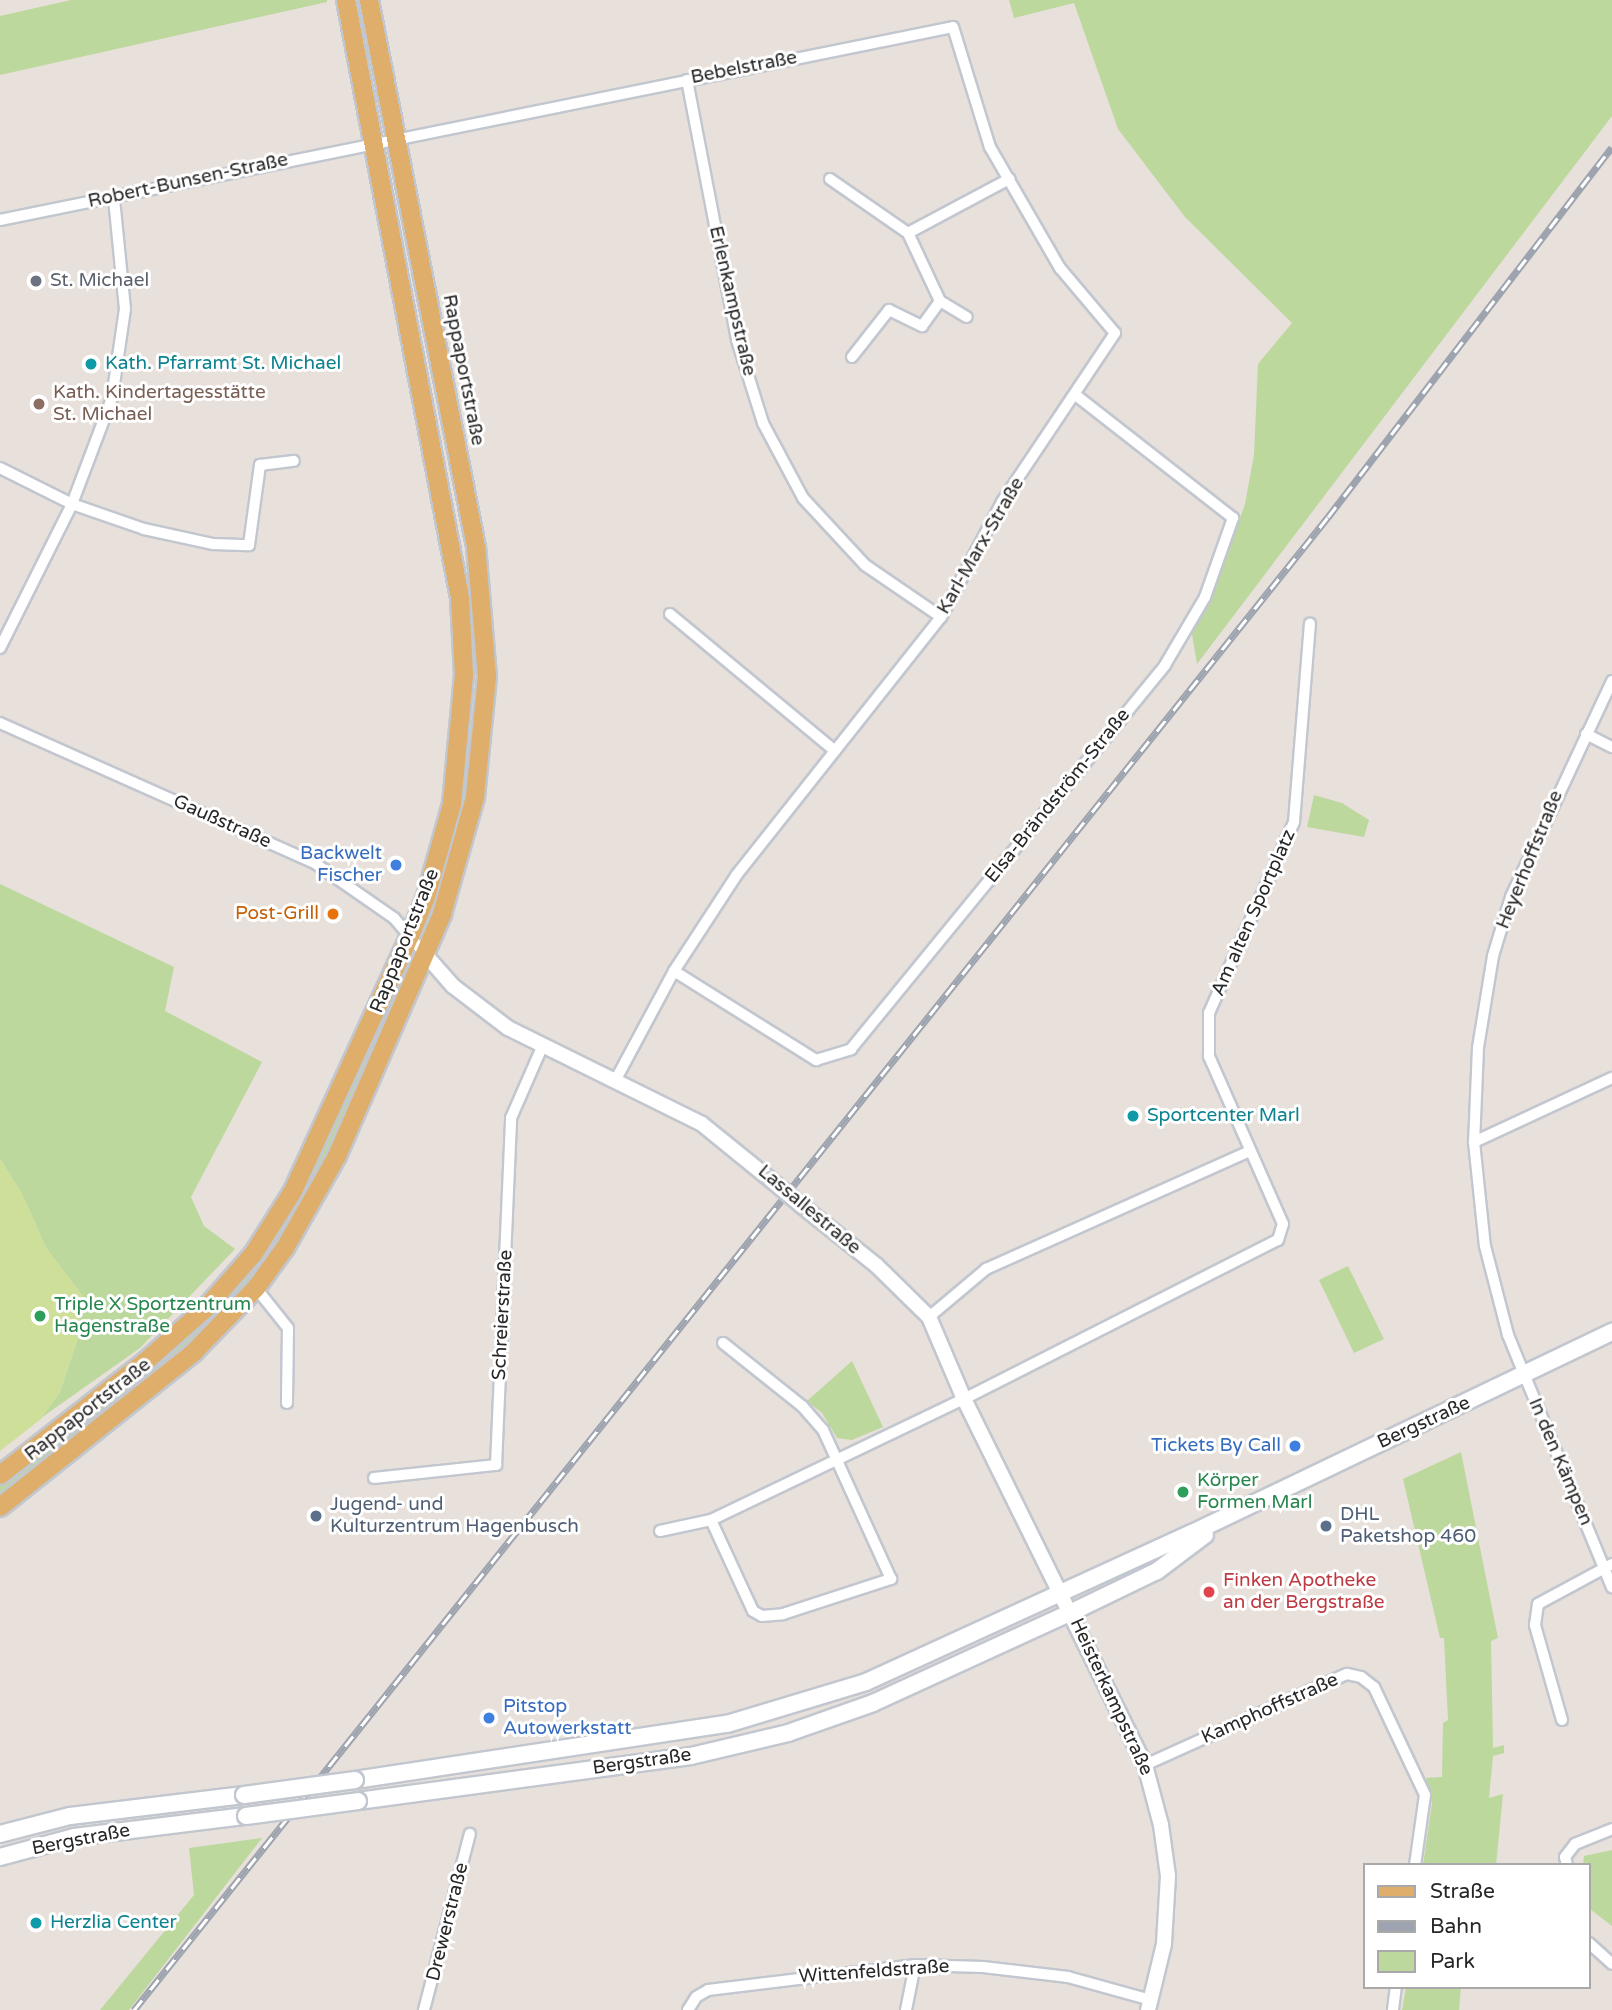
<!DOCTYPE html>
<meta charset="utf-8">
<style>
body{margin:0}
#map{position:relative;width:1612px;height:2010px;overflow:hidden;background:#e8e0da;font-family:"Varela Round",sans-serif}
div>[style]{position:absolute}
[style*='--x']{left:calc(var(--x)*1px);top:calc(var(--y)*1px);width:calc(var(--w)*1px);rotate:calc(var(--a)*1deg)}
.green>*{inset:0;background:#bcd89d}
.pitch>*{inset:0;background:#cedf9a}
.roads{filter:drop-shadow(2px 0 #c2c7cf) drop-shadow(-2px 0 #c2c7cf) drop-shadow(0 2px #c2c7cf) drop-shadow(0 -2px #c2c7cf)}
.minor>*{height:10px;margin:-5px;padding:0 5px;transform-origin:5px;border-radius:5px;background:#fff}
.tertiary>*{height:14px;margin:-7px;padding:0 7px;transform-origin:7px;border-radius:7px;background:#fff}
.secondary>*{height:16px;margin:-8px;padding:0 8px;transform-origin:8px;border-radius:8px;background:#fff}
.primary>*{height:18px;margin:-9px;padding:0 9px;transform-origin:9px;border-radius:9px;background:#deae6a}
.rail>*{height:7px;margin-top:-3.5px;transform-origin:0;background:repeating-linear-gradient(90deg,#fff 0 13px,#9ea4af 0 26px);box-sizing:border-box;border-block:2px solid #9ea4af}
.bridges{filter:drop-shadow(2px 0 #c2c7cf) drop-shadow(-2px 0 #c2c7cf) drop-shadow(0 2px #c2c7cf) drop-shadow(0 -2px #c2c7cf)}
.tertiary-bridge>*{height:14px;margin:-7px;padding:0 7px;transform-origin:7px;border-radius:7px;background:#fff}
.secondary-bridge>*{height:16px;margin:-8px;padding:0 8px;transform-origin:8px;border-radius:8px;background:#fff}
.dots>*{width:19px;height:19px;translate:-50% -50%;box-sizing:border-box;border:4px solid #fff;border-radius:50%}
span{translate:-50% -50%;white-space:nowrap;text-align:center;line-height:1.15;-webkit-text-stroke:6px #fff;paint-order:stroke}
.street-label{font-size:19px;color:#272727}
.worship-label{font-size:19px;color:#5b616d}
.left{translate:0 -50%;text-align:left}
.culture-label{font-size:19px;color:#0d838f}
.education-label{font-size:19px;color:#785e54}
.shop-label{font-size:19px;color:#366cbe}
.right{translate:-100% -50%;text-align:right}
.food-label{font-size:19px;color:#c56008}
.leisure-label{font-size:19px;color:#27864d}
.service-label{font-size:19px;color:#4e5e75}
.health-label{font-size:19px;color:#be3a42}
.legend{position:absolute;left:1363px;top:1863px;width:228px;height:126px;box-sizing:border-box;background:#fff;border:2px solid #a9a9a9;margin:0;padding:9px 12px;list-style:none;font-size:21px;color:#272727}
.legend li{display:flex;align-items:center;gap:14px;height:35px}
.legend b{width:35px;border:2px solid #a9a9a9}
</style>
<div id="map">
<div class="green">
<i style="clip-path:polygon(71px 0,327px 0,327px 2px,0 75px,0 16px)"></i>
<i style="clip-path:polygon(1009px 0,1612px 0,1612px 116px,1197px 664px,1192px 634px,1213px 594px,1245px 504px,1254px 455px,1258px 364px,1292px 323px,1185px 217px,1118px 129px,1074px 3px,1014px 18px)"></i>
<i style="clip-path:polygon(1314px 795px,1342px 803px,1369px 820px,1364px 837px,1307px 827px)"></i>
<i style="clip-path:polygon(0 884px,174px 967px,165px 1011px,262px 1062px,191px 1197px,204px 1226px,235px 1249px,140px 1348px,41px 1418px,60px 1392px,78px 1338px,82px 1295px,46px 1248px,22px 1194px,0 1159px)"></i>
<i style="clip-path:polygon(390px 996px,394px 997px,318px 1173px,261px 1267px,184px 1350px,0 1497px,0 1485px,250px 1271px)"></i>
<i style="clip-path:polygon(1348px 1266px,1384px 1339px,1354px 1353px,1319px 1280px)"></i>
<i style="clip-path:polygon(852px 1361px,883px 1427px,852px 1440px,837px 1438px,822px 1413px,807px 1401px)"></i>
<i style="clip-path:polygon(1461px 1452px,1498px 1638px,1491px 1641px,1493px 1748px,1504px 1745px,1504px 1753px,1493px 1756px,1489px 1798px,1503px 1794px,1496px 1865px,1423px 1865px,1432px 1804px,1426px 1778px,1442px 1777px,1443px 1723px,1448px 1720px,1444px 1638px,1440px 1638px,1403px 1479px)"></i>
<i style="clip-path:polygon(262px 1838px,129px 2010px,100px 2010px,194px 1895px,189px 1848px)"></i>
<i style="clip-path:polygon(1612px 1850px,1612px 1926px,1590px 1909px,1589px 1865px,1583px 1865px,1584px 1856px)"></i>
<i style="clip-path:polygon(1406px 1987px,1461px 1987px,1459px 2010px,1402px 2010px)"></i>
</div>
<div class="pitch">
<i style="clip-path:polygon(0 1159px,22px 1194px,46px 1248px,82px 1295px,78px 1338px,60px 1392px,41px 1419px,0 1451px)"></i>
</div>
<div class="roads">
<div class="minor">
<i style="--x:687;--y:80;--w:265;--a:79.1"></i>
<i style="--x:737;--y:340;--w:87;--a:72.6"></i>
<i style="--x:763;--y:423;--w:85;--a:61.9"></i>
<i style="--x:803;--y:498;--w:91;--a:47.2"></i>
<i style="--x:865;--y:565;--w:92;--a:34.4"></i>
<i style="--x:830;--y:179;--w:95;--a:34.7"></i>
<i style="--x:908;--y:233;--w:115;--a:-28.1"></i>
<i style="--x:0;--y:220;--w:972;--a:-11.45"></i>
<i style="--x:953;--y:27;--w:126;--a:72.9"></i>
<i style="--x:990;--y:147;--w:140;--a:60"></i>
<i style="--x:1060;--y:268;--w:85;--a:49.8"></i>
<i style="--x:1115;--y:333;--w:203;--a:123.8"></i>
<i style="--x:1002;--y:502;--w:130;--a:117.9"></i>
<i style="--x:941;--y:617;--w:330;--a:128.4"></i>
<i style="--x:736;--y:876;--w:113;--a:123.1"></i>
<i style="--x:674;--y:971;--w:125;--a:118.2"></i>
<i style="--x:908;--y:233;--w:75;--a:64.8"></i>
<i style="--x:940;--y:301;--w:31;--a:31"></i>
<i style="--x:852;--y:357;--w:60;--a:-51.8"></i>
<i style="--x:889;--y:310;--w:37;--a:26"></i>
<i style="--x:922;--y:326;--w:31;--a:-54"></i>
<i style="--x:0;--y:468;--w:80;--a:26.6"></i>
<i style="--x:72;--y:504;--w:76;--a:19.1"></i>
<i style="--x:144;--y:529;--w:71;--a:12.3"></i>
<i style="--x:213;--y:544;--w:36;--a:2"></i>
<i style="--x:249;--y:545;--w:81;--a:-82.2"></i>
<i style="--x:260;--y:465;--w:34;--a:-7"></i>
<i style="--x:670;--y:614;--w:214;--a:39.7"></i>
<i style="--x:0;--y:648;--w:161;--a:-63.4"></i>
<i style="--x:72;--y:504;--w:113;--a:-69.3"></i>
<i style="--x:112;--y:398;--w:90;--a:-81.7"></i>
<i style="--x:125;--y:309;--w:112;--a:-95.7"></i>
<i style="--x:1612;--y:681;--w:238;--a:115.1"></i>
<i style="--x:1511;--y:897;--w:62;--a:107"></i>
<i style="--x:1493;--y:956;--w:93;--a:99.3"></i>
<i style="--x:1478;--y:1048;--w:94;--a:92.4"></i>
<i style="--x:1474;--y:1142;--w:105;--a:84"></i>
<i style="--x:1485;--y:1246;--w:92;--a:75.5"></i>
<i style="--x:1508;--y:1335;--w:273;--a:67.6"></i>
<i style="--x:0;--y:723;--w:346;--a:24"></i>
<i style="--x:316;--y:864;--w:95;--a:34.7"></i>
<i style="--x:394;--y:918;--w:46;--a:49.4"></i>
<i style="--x:1586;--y:734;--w:29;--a:27"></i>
<i style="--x:674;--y:971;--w:168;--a:32.1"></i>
<i style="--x:816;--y:1060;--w:37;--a:-17"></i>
<i style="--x:851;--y:1049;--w:496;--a:-50.7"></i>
<i style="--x:1165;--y:665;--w:79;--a:-59.5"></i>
<i style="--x:1205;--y:597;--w:84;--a:-70.5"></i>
<i style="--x:1233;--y:518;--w:198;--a:-142"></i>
<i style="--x:1474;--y:1142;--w:152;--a:-24.9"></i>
<i style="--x:256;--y:1288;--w:51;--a:51.3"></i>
<i style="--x:288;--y:1328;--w:75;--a:90.8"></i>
<i style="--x:929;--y:1317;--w:75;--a:-40.1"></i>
<i style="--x:986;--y:1269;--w:289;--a:-24.1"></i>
<i style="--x:374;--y:1478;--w:123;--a:-6.1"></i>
<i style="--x:496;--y:1465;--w:347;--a:-87.5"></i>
<i style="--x:511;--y:1118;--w:77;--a:-66.4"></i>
<i style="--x:711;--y:1520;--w:100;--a:65.2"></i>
<i style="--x:753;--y:1611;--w:10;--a:29"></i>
<i style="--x:762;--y:1616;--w:21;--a:-5"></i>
<i style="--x:783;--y:1614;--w:114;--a:-18"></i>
<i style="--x:891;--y:1579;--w:164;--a:-114.5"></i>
<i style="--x:823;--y:1430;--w:32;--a:-131"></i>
<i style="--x:802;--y:1406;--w:101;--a:-141.4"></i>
<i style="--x:660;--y:1531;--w:52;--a:-12.2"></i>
<i style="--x:711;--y:1520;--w:280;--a:-25.6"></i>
<i style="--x:964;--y:1399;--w:352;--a:-26.9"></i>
<i style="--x:1278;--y:1240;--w:17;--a:-73"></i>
<i style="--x:1283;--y:1224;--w:184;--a:-113.8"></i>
<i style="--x:1209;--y:1056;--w:43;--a:-90"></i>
<i style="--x:1209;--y:1013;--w:209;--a:-66"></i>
<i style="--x:1294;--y:822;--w:199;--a:-85.4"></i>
<i style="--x:1562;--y:1720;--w:99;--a:-105.9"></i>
<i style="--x:1535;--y:1625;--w:21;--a:-82"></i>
<i style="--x:1538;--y:1604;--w:84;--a:-28.4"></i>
<i style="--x:1145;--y:1765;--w:222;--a:-24.3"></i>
<i style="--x:1347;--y:1674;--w:14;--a:12"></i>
<i style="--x:1361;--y:1677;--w:16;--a:38"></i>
<i style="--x:1374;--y:1687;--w:119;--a:64.7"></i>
<i style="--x:1425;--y:1795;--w:71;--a:98.1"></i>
<i style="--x:1567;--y:1865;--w:8;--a:-104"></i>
<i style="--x:1565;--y:1857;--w:16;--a:-52"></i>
<i style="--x:1575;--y:1844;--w:40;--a:-22"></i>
<i style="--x:1589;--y:1943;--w:31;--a:42"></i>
<i style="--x:424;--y:2010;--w:182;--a:-75.4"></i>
<i style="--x:688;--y:2010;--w:15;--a:-58"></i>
<i style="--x:696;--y:1997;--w:14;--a:-30"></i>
<i style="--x:708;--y:1990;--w:209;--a:-6.9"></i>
<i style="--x:915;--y:1965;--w:68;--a:1.7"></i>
<i style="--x:983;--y:1967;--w:86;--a:6.7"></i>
<i style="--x:1068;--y:1977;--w:86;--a:15.5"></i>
<i style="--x:906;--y:2010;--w:46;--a:-78.7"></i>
<i style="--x:1393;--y:2010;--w:23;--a:-83"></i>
</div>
<div class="tertiary">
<i style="--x:424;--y:953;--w:44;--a:48.7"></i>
<i style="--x:453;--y:986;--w:69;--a:37.4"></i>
<i style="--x:508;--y:1028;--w:216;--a:26.3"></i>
<i style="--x:702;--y:1124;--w:89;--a:39.1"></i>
<i style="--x:802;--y:1206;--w:95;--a:38.6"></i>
<i style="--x:876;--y:1265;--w:74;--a:44.5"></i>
<i style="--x:929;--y:1317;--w:89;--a:66.9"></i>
<i style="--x:964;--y:1399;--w:408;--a:63.7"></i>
<i style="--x:1145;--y:1765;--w:62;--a:75.1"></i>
<i style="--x:1161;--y:1825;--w:51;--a:82.2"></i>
<i style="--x:1168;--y:1876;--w:68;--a:93.4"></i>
<i style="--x:1164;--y:1944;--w:68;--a:103.6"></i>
</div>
<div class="secondary">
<i style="--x:355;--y:1780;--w:376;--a:-8.6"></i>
<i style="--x:727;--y:1724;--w:145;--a:-16.8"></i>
<i style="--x:866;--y:1682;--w:358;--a:-24.6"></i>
<i style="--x:1192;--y:1533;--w:466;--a:-25.6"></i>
<i style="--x:358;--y:1801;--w:336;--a:-7.7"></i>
<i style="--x:691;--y:1756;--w:100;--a:-13.3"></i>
<i style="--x:788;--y:1733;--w:90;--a:-19.4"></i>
<i style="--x:873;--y:1703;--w:219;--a:-24.6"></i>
<i style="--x:1072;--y:1612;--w:94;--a:-25.8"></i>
<i style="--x:1157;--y:1571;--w:60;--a:-36.9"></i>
<i style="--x:0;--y:1834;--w:72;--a:-14.4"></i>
<i style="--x:70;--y:1816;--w:175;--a:-6.9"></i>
<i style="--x:0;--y:1857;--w:77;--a:-15.1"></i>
<i style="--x:74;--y:1837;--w:173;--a:-7"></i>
</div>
<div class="primary">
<i style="--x:0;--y:1475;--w:185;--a:-38"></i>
<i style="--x:146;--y:1361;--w:79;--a:-41.4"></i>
<i style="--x:205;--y:1309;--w:74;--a:-48.8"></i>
<i style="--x:254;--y:1253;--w:73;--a:-57.8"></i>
<i style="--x:293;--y:1191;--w:281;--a:-65.4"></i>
<i style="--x:410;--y:936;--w:42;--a:-67.7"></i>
<i style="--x:426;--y:897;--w:97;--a:-74.4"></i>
<i style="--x:452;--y:804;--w:130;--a:-84.7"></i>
<i style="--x:464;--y:675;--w:77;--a:-93"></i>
<i style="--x:460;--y:598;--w:609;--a:-100.79"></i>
<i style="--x:0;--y:1507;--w:248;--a:-38.6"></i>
<i style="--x:194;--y:1352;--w:89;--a:-45.9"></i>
<i style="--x:256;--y:1288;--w:49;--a:-54.1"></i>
<i style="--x:285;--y:1248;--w:106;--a:-60.5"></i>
<i style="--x:337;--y:1156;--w:264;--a:-66.5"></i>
<i style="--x:442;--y:914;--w:122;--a:-74.2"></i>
<i style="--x:475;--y:797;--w:121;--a:-84.3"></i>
<i style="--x:487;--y:677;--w:130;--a:-94.8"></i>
<i style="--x:476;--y:547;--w:557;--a:-101.07"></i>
</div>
</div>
<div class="rail">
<i style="--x:134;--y:2010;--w:1912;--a:-51.35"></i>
<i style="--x:1328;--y:517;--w:466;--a:-52.5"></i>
</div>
<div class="bridges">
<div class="tertiary-bridge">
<i style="--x:771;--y:1180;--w:40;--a:40"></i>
</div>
<div class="secondary-bridge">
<i style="--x:244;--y:1795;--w:112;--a:-7.7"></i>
<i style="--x:246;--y:1816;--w:113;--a:-7.6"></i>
</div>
</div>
<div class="dots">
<i style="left:36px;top:281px;background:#6b7280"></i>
<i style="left:91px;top:364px;background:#0f9aa8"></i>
<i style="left:39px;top:404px;background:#8d6e63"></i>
<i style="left:396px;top:865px;background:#3f7fe0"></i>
<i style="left:333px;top:914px;background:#e8710a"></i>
<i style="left:1133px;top:1116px;background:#0f9aa8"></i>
<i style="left:40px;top:1316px;background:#2e9e5b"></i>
<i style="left:1295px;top:1446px;background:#3f7fe0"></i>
<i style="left:1183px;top:1492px;background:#2e9e5b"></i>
<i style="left:316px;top:1516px;background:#5c6f8a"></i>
<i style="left:1326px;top:1526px;background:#5c6f8a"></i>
<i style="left:1209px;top:1592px;background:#e0444e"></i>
<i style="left:489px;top:1718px;background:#3f7fe0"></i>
<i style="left:36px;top:1923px;background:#0f9aa8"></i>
</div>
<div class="street-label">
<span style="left:744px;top:68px;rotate:-11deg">Bebelstraße</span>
<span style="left:188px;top:181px;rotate:-12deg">Robert-Bunsen-Straße</span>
<span style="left:732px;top:301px;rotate:77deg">Erlenkampstraße</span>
<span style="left:463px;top:370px;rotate:79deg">Rappaportstraße</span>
<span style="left:981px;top:546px;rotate:-60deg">Karl-Marx-Straße</span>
<span style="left:1058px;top:796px;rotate:-51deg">Elsa-Brändström-Straße</span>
<span style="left:222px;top:822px;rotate:24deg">Gaußstraße</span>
<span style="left:1530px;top:860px;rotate:-68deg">Heyerhoffstraße</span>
<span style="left:1254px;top:913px;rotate:-66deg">Am alten Sportplatz</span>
<span style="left:405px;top:941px;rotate:-68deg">Rappaportstraße</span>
<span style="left:809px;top:1210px;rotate:40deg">Lassallestraße</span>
<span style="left:503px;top:1315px;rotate:-87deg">Schreierstraße</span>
<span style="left:88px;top:1410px;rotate:-38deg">Rappaportstraße</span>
<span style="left:1424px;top:1423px;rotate:-25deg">Bergstraße</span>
<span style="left:1560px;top:1462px;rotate:67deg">In den Kämpen</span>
<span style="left:1111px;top:1697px;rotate:65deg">Heisterkampstraße</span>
<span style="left:1270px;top:1709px;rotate:-24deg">Kamphoffstraße</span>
<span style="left:642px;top:1762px;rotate:-8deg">Bergstraße</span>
<span style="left:81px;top:1840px;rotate:-11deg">Bergstraße</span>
<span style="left:448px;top:1922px;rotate:-76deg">Drewerstraße</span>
<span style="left:874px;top:1972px;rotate:-4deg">Wittenfeldstraße</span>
</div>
<div class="worship-label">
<span class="left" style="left:50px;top:281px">St. Michael</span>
</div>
<div class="culture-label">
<span class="left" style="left:105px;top:364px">Kath. Pfarramt St. Michael</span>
<span class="left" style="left:1147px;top:1116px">Sportcenter Marl</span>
<span class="left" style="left:50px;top:1923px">Herzlia Center</span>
</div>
<div class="education-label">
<span class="left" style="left:53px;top:404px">Kath. Kindertagesstätte<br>St. Michael</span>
</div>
<div class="shop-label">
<span class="right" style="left:382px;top:865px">Backwelt<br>Fischer</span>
<span class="right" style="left:1281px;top:1446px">Tickets By Call</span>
<span class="left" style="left:503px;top:1718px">Pitstop<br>Autowerkstatt</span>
</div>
<div class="food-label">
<span class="right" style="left:319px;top:914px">Post-Grill</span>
</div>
<div class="leisure-label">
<span class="left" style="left:54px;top:1316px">Triple X Sportzentrum<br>Hagenstraße</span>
<span class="left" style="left:1197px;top:1492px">Körper<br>Formen Marl</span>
</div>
<div class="service-label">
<span class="left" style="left:330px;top:1516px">Jugend- und<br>Kulturzentrum Hagenbusch</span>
<span class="left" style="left:1340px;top:1526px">DHL<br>Paketshop 460</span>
</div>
<div class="health-label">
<span class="left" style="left:1223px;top:1592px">Finken Apotheke<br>an der Bergstraße</span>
</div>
<ul class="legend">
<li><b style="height:9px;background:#deae6a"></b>Straße</li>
<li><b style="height:9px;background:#9ea4af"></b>Bahn</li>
<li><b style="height:19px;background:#bcd89d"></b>Park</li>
</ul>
</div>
